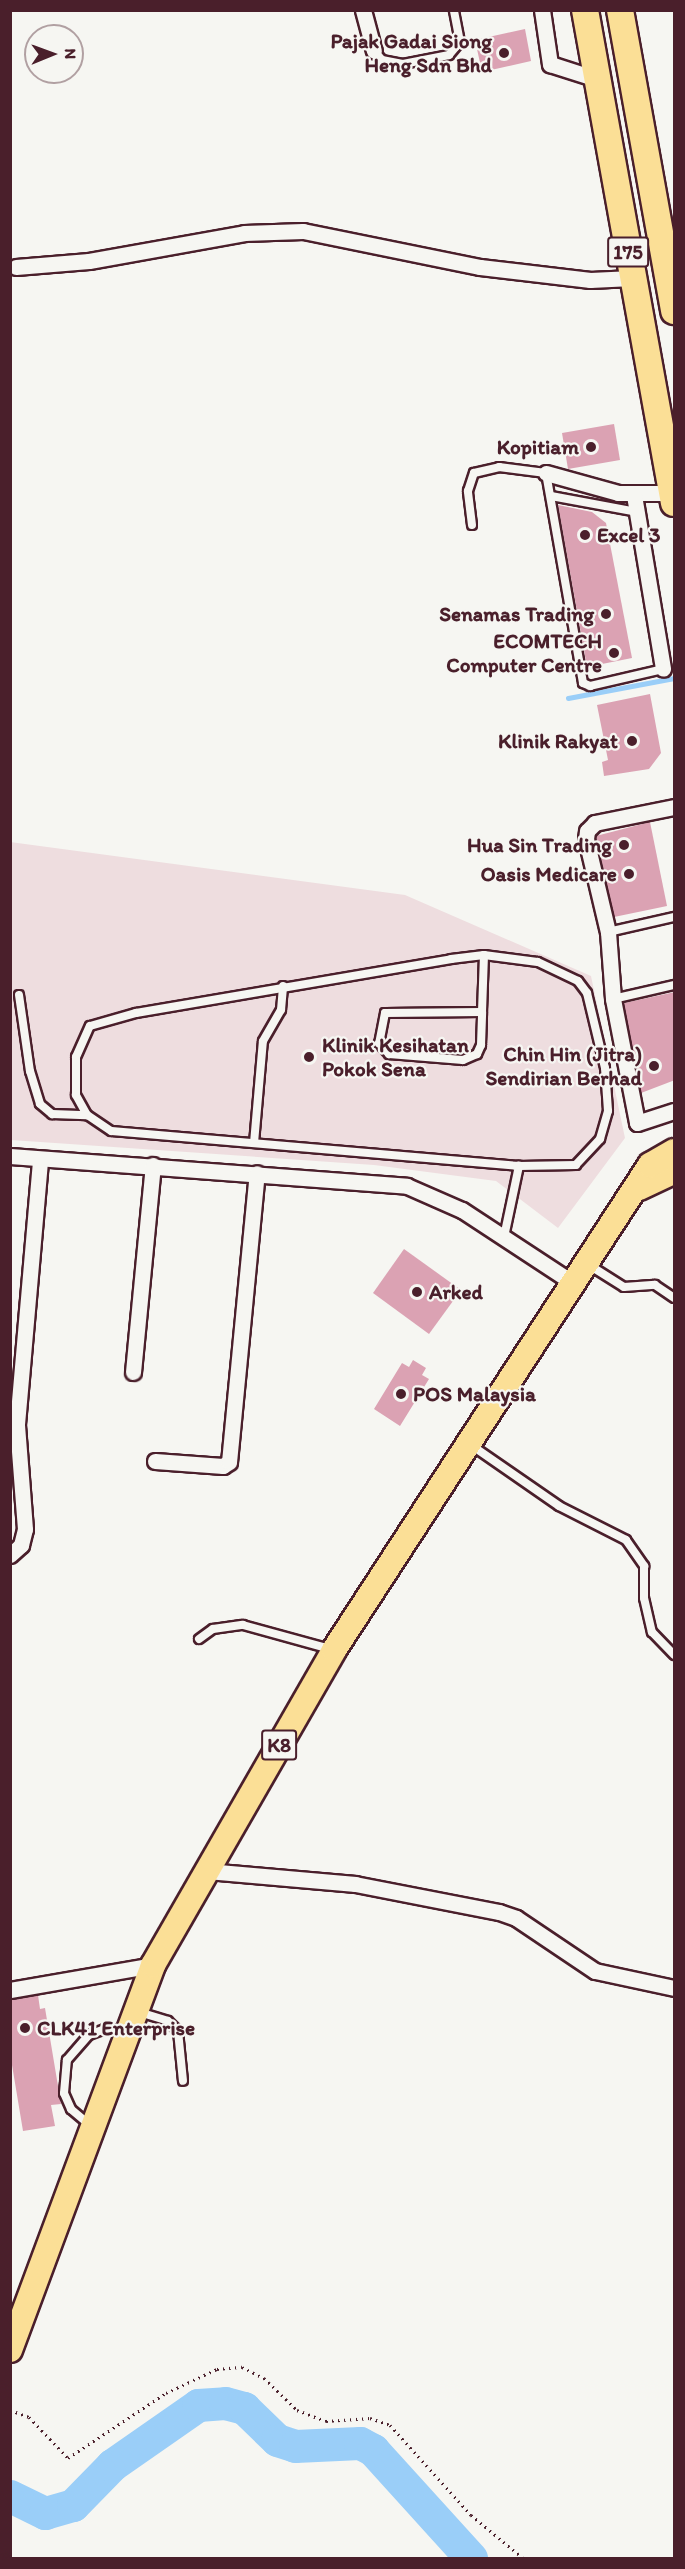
<!DOCTYPE html>
<style>
body{margin:0}
#map{position:relative;width:685px;height:2569px;overflow:hidden;background:#f6f6f2;font-family:Itim,sans-serif}
div>[style]{position:absolute}
[style*='--x']{left:calc(var(--x)*1px);top:calc(var(--y)*1px);width:calc(var(--w)*1px);rotate:calc(var(--a)*1deg)}
.built>*{inset:0;background:#eedddf}
.stream>*{height:5px;margin:-2.5px;padding:0 2.5px;transform-origin:2.5px;border-radius:2.5px;background:#9acef8}
.river>*{height:33px;margin:-16.5px;padding:0 16.5px;transform-origin:16.5px;border-radius:16.5px;background:#9acef8}
.building>*{inset:0;background:#dba2b3}
.path>*{height:3px;margin-top:-1.5px;transform-origin:0;background:repeating-linear-gradient(90deg,#4a1f2b 0 1.5px,transparent 0 6px)}
.roads{filter:drop-shadow(2px 0 #4a1f2b) drop-shadow(-2px 0 #4a1f2b) drop-shadow(0 2px #4a1f2b) drop-shadow(0 -2px #4a1f2b)}
.service>*{height:8px;margin:-4px;padding:0 4px;transform-origin:4px;border-radius:4px;background:#f6f6f2}
.minor>*{height:15px;margin:-7.5px;padding:0 7.5px;transform-origin:7.5px;border-radius:7.5px;background:#f6f6f2}
.primary>*{height:24px;margin:-12px;padding:0 12px;transform-origin:12px;border-radius:12px;background:#fbdf96}
.trunk>*{height:26px;margin:-13px;padding:0 13px;transform-origin:13px;border-radius:13px;background:#fbdf96}
.dots>*{width:16px;height:16px;translate:-50% -50%;box-sizing:border-box;border:3px solid #f6f6f2;border-radius:50%}
span{translate:-50% -50%;white-space:nowrap;text-align:center;line-height:1.15;-webkit-text-stroke:4.5px #f6f6f2;paint-order:stroke}
.shield-label span{padding:2px 4px;background:#f6f6f2;border:2px solid;border-radius:4px;-webkit-text-stroke-width:0}
.shield-label{font-size:20px;color:#4a1f2b;font-weight:700}
.poi-label{font-size:21px;color:#4a1f2b;font-weight:700}
.right{translate:-100% -50%;text-align:right}
.left{translate:0 -50%;text-align:left}
.frame{position:absolute;inset:0;border:12px solid #4a1f2b;pointer-events:none}
.north{position:absolute;left:24px;top:24px;width:60px;height:60px;box-sizing:border-box;background:#f6f6f2;border:2px solid #b1a0a2;border-radius:50%;rotate:89deg;font-size:16px;font-weight:700;line-height:24px;text-align:center;color:#4a1f2b}
.north::after{content:'';display:block;margin:auto;width:21px;height:27px;background:#4a1f2b;clip-path:polygon(50% 0,100% 100%,50% 72%,0 100%)}
</style>
<div id="map">
<div class="built">
<i style="clip-path:polygon(10px 842px,405px 895px,591px 976px,625px 1138px,558px 1228px,496px 1181px,374px 1165px,11px 1140px)"></i>
</div>
<div class="stream">
<i style="--x:568;--y:698;--w:108;--a:-10.7"></i>
</div>
<div class="river">
<i style="--x:10;--y:2496;--w:39;--a:26"></i>
<i style="--x:45;--y:2513;--w:29;--a:-16"></i>
<i style="--x:73;--y:2505;--w:56;--a:-45.7"></i>
<i style="--x:112;--y:2465;--w:105;--a:-34.9"></i>
<i style="--x:198;--y:2405;--w:27;--a:-4"></i>
<i style="--x:225;--y:2403;--w:20;--a:15"></i>
<i style="--x:244;--y:2408;--w:46;--a:44.1"></i>
<i style="--x:277;--y:2440;--w:19;--a:18"></i>
<i style="--x:295;--y:2446;--w:65;--a:-2.6"></i>
<i style="--x:360;--y:2443;--w:15;--a:28"></i>
<i style="--x:373;--y:2450;--w:146;--a:47.8"></i>
</div>
<div class="building">
<i style="clip-path:polygon(525px 29px,531px 61px,482px 72px,475px 40px)"></i>
<i style="clip-path:polygon(614px 424px,620px 460px,568px 469px,562px 433px)"></i>
<i style="clip-path:polygon(558px 505px,592px 512px,606px 523px,632px 658px,587px 667px)"></i>
<i style="clip-path:polygon(650px 694px,661px 753px,649px 769px,604px 776px,602px 762px,608px 760px,597px 705px)"></i>
<i style="clip-path:polygon(650px 822px,667px 906px,614px 917px,596px 836px)"></i>
<i style="clip-path:polygon(675px 992px,675px 1080px,641px 1093px,624px 1003px)"></i>
<i style="clip-path:polygon(404px 1249px,461px 1290px,429px 1334px,373px 1293px)"></i>
<i style="clip-path:polygon(413px 1360px,426px 1368px,422px 1375px,429px 1379px,400px 1426px,374px 1409px,402px 1363px,409px 1367px)"></i>
<i style="clip-path:polygon(38px 1995px,40px 2009px,45px 2008px,61px 2104px,51px 2105px,55px 2126px,23px 2131px,10px 2053px,10px 2000px)"></i>
</div>
<div class="path">
<i style="--x:10;--y:2410;--w:20;--a:20"></i>
<i style="--x:29;--y:2417;--w:57;--a:46.4"></i>
<i style="--x:68;--y:2458;--w:118;--a:-33.6"></i>
<i style="--x:166;--y:2393;--w:56;--a:-25.2"></i>
<i style="--x:217;--y:2369;--w:25;--a:-5"></i>
<i style="--x:242;--y:2367;--w:25;--a:27"></i>
<i style="--x:264;--y:2378;--w:46;--a:44.1"></i>
<i style="--x:297;--y:2410;--w:31;--a:21"></i>
<i style="--x:326;--y:2421;--w:44;--a:-3.9"></i>
<i style="--x:370;--y:2418;--w:21;--a:19"></i>
<i style="--x:390;--y:2425;--w:121;--a:48"></i>
<i style="--x:471;--y:2515;--w:67;--a:39.6"></i>
</div>
<div class="roads">
<div class="service">
<i style="--x:374;--y:51;--w:12;--a:48"></i>
<i style="--x:382;--y:60;--w:21;--a:11"></i>
<i style="--x:403;--y:64;--w:47;--a:-11.1"></i>
<i style="--x:449;--y:55;--w:17;--a:-50"></i>
<i style="--x:460;--y:42;--w:33;--a:-101"></i>
<i style="--x:551;--y:496;--w:87;--a:10.5"></i>
<i style="--x:472;--y:525;--w:34;--a:-97"></i>
<i style="--x:468;--y:491;--w:19;--a:-72"></i>
<i style="--x:474;--y:473;--w:26;--a:-13"></i>
<i style="--x:499;--y:467;--w:47;--a:7.3"></i>
<i style="--x:546;--y:473;--w:213;--a:80"></i>
<i style="--x:583;--y:683;--w:8;--a:23"></i>
<i style="--x:590;--y:686;--w:75;--a:-13.1"></i>
<i style="--x:608;--y:932;--w:68;--a:-12.8"></i>
<i style="--x:19;--y:995;--w:77;--a:81.8"></i>
<i style="--x:30;--y:1071;--w:34;--a:73"></i>
<i style="--x:40;--y:1104;--w:16;--a:40"></i>
<i style="--x:52;--y:1114;--w:35;--a:2"></i>
<i style="--x:613;--y:999;--w:63;--a:-12.9"></i>
<i style="--x:482;--y:1012;--w:97;--a:179.4"></i>
<i style="--x:385;--y:1013;--w:31;--a:101"></i>
<i style="--x:379;--y:1043;--w:15;--a:48"></i>
<i style="--x:389;--y:1054;--w:74;--a:4.6"></i>
<i style="--x:463;--y:1060;--w:15;--a:-23"></i>
<i style="--x:477;--y:1054;--w:10;--a:-66"></i>
<i style="--x:481;--y:1045;--w:33;--a:-88"></i>
<i style="--x:482;--y:1012;--w:57;--a:-88"></i>
<i style="--x:254;--y:1143;--w:102;--a:-85"></i>
<i style="--x:263;--y:1041;--w:36;--a:-60"></i>
<i style="--x:281;--y:1010;--w:24;--a:-85"></i>
<i style="--x:504;--y:1237;--w:73;--a:-78.1"></i>
<i style="--x:519;--y:1166;--w:409;--a:-175.1"></i>
<i style="--x:111;--y:1131;--w:29;--a:-146"></i>
<i style="--x:87;--y:1115;--w:23;--a:-119"></i>
<i style="--x:76;--y:1095;--w:38;--a:-90"></i>
<i style="--x:76;--y:1057;--w:34;--a:-66"></i>
<i style="--x:90;--y:1026;--w:48;--a:-15.8"></i>
<i style="--x:136;--y:1013;--w:320;--a:-9.7"></i>
<i style="--x:451;--y:959;--w:33;--a:-7"></i>
<i style="--x:484;--y:955;--w:54;--a:7.4"></i>
<i style="--x:538;--y:962;--w:44;--a:25.4"></i>
<i style="--x:578;--y:981;--w:15;--a:53"></i>
<i style="--x:587;--y:993;--w:77;--a:76.5"></i>
<i style="--x:605;--y:1068;--w:43;--a:86"></i>
<i style="--x:608;--y:1111;--w:29;--a:106"></i>
<i style="--x:600;--y:1139;--w:35;--a:133"></i>
<i style="--x:576;--y:1165;--w:57;--a:179"></i>
<i style="--x:589;--y:1265;--w:41;--a:32.2"></i>
<i style="--x:624;--y:1287;--w:31;--a:-4"></i>
<i style="--x:655;--y:1285;--w:23;--a:34"></i>
<i style="--x:471;--y:1445;--w:107;--a:34.7"></i>
<i style="--x:559;--y:1506;--w:75;--a:26.9"></i>
<i style="--x:626;--y:1540;--w:32;--a:55"></i>
<i style="--x:644;--y:1566;--w:32;--a:90"></i>
<i style="--x:644;--y:1598;--w:35;--a:77"></i>
<i style="--x:652;--y:1632;--w:32;--a:46"></i>
<i style="--x:199;--y:1639;--w:17;--a:-36"></i>
<i style="--x:213;--y:1629;--w:30;--a:-8"></i>
<i style="--x:243;--y:1625;--w:90;--a:15.4"></i>
<i style="--x:139;--y:2012;--w:30;--a:17"></i>
<i style="--x:168;--y:2021;--w:14;--a:45"></i>
<i style="--x:178;--y:2031;--w:50;--a:84.3"></i>
<i style="--x:91;--y:2126;--w:26;--a:-140"></i>
<i style="--x:71;--y:2109;--w:17;--a:-114"></i>
<i style="--x:64;--y:2093;--w:33;--a:-85"></i>
<i style="--x:67;--y:2060;--w:33;--a:-49"></i>
<i style="--x:89;--y:2035;--w:17;--a:-21"></i>
<i style="--x:105;--y:2029;--w:21;--a:0"></i>
</div>
<div class="minor">
<i style="--x:363;--y:10;--w:42;--a:75"></i>
<i style="--x:542;--y:10;--w:55;--a:81.6"></i>
<i style="--x:550;--y:64;--w:52;--a:17.7"></i>
<i style="--x:16;--y:267;--w:73;--a:-4.7"></i>
<i style="--x:89;--y:261;--w:158;--a:-10.2"></i>
<i style="--x:244;--y:233;--w:59;--a:-1.9"></i>
<i style="--x:303;--y:231;--w:181;--a:11.5"></i>
<i style="--x:480;--y:267;--w:111;--a:6.7"></i>
<i style="--x:590;--y:280;--w:42;--a:-2.7"></i>
<i style="--x:546;--y:473;--w:75;--a:15.5"></i>
<i style="--x:618;--y:493;--w:55;--a:0"></i>
<i style="--x:634;--y:495;--w:176;--a:80.5"></i>
<i style="--x:674;--y:807;--w:81;--a:168.6"></i>
<i style="--x:595;--y:823;--w:11;--a:135"></i>
<i style="--x:587;--y:831;--w:8;--a:97"></i>
<i style="--x:586;--y:839;--w:96;--a:76.7"></i>
<i style="--x:608;--y:932;--w:67;--a:85.7"></i>
<i style="--x:613;--y:999;--w:126;--a:79"></i>
<i style="--x:637;--y:1123;--w:39;--a:-18"></i>
<i style="--x:10;--y:1156;--w:398;--a:4.3"></i>
<i style="--x:407;--y:1186;--w:60;--a:23.6"></i>
<i style="--x:462;--y:1210;--w:133;--a:33.3"></i>
<i style="--x:133;--y:1372;--w:208;--a:-84.5"></i>
<i style="--x:155;--y:1461;--w:68;--a:4.2"></i>
<i style="--x:223;--y:1466;--w:7;--a:-34"></i>
<i style="--x:229;--y:1462;--w:290;--a:-84.5"></i>
<i style="--x:10;--y:1555;--w:15;--a:-42"></i>
<i style="--x:21;--y:1545;--w:16;--a:-76"></i>
<i style="--x:25;--y:1529;--w:105;--a:-94.4"></i>
<i style="--x:17;--y:1424;--w:266;--a:-85"></i>
<i style="--x:207;--y:1871;--w:149;--a:5"></i>
<i style="--x:355;--y:1884;--w:147;--a:11"></i>
<i style="--x:499;--y:1912;--w:18;--a:19"></i>
<i style="--x:516;--y:1918;--w:95;--a:33.9"></i>
<i style="--x:595;--y:1971;--w:81;--a:12.1"></i>
<i style="--x:10;--y:1990;--w:145;--a:-9.9"></i>
</div>
<div class="primary">
<i style="--x:639;--y:1188;--w:38;--a:-25"></i>
<i style="--x:10;--y:2350;--w:411;--a:-69.6"></i>
<i style="--x:153;--y:1965;--w:363;--a:-60.1"></i>
<i style="--x:334;--y:1650;--w:579;--a:-56.91"></i>
<i style="--x:650;--y:1165;--w:28;--a:-30"></i>
</div>
<div class="trunk">
<i style="--x:585;--y:10;--w:501;--a:79.77"></i>
<i style="--x:620;--y:10;--w:306;--a:79.8"></i>
</div>
</div>
<div class="dots">
<i style="left:504px;top:53px;background:#4a1f2b"></i>
<i style="left:591px;top:447px;background:#4a1f2b"></i>
<i style="left:585px;top:535px;background:#4a1f2b"></i>
<i style="left:606px;top:614px;background:#4a1f2b"></i>
<i style="left:614px;top:653px;background:#4a1f2b"></i>
<i style="left:632px;top:741px;background:#4a1f2b"></i>
<i style="left:624px;top:845px;background:#4a1f2b"></i>
<i style="left:629px;top:874px;background:#4a1f2b"></i>
<i style="left:309px;top:1057px;background:#4a1f2b"></i>
<i style="left:654px;top:1066px;background:#4a1f2b"></i>
<i style="left:417px;top:1292px;background:#4a1f2b"></i>
<i style="left:401px;top:1394px;background:#4a1f2b"></i>
<i style="left:25px;top:2028px;background:#4a1f2b"></i>
</div>
<div class="shield-label">
<span style="left:628px;top:252px">175</span>
<span style="left:279px;top:1745px">K8</span>
</div>
<div class="poi-label">
<span class="right" style="left:492px;top:53px">Pajak Gadai Siong<br>Heng Sdn Bhd</span>
<span class="right" style="left:579px;top:447px">Kopitiam</span>
<span class="left" style="left:597px;top:535px">Excel 3</span>
<span class="right" style="left:594px;top:614px">Senamas Trading</span>
<span class="right" style="left:602px;top:653px">ECOMTECH<br>Computer Centre</span>
<span class="right" style="left:618px;top:741px">Klinik Rakyat</span>
<span class="right" style="left:612px;top:845px">Hua Sin Trading</span>
<span class="right" style="left:617px;top:874px">Oasis Medicare</span>
<span class="left" style="left:322px;top:1057px">Klinik Kesihatan<br>Pokok Sena</span>
<span class="right" style="left:642px;top:1066px">Chin Hin (Jitra)<br>Sendirian Berhad</span>
<span class="left" style="left:429px;top:1292px">Arked</span>
<span class="left" style="left:413px;top:1394px">POS Malaysia</span>
<span class="left" style="left:37px;top:2028px">CLK41 Enterprise</span>
</div>
<div class="frame"></div>
<div class="north">N</div>
</div>
